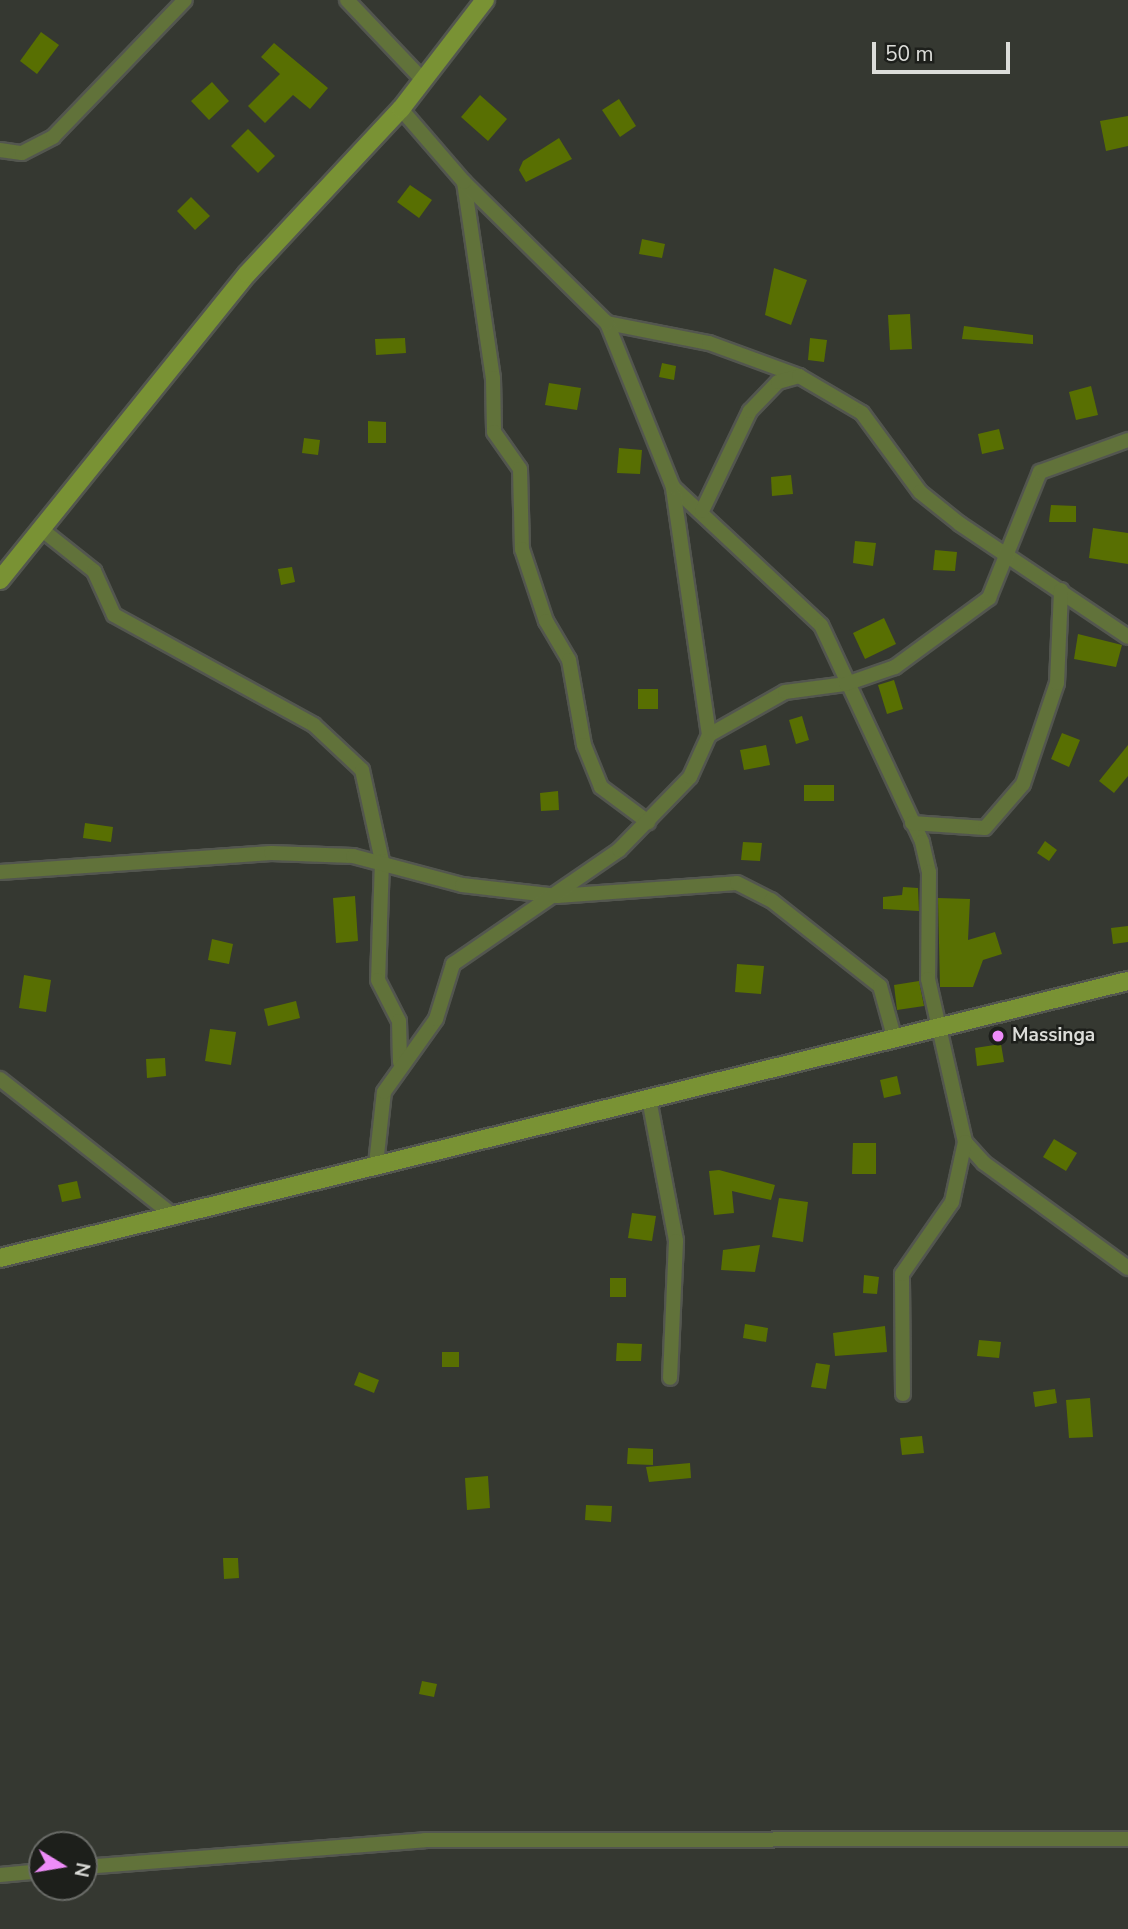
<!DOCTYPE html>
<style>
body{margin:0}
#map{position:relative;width:1128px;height:1929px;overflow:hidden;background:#353831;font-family:"Nunito Sans",sans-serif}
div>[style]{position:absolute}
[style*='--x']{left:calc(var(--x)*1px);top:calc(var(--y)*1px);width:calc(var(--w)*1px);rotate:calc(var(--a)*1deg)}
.building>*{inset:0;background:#586f02}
.roads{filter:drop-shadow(2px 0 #53564f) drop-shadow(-2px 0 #53564f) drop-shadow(0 2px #53564f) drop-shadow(0 -2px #53564f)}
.street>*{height:14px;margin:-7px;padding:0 7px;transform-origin:7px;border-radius:7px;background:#61723a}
.secondary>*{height:18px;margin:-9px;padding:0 9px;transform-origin:9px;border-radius:9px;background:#799234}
.dots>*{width:19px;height:19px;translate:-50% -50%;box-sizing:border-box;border:4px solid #1d1f1b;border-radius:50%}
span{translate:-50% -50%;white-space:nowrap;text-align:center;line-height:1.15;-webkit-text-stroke:5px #1d1f1b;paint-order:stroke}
.poi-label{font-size:19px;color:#dcddd9;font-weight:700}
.left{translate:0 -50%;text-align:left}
.north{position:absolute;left:28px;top:1831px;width:70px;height:70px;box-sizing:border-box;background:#1d1f1b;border:2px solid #696b67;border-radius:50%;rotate:101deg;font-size:19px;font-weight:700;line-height:28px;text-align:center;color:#dcddd9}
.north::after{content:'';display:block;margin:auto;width:24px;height:32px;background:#ee8cf9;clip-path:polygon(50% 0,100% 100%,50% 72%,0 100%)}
.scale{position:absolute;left:872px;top:42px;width:138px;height:32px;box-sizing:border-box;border:4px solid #dcddd9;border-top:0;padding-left:9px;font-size:21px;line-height:24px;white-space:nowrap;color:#dcddd9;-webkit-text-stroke:5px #1d1f1b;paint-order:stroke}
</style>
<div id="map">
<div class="building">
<i style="clip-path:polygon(41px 32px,59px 45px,37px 74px,20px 61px)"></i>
<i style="clip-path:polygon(274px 43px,328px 88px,310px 109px,293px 95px,265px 123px,248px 106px,280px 74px,261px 57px)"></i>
<i style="clip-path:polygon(212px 82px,229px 101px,209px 120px,191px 101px)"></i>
<i style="clip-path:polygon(480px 95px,507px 119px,488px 141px,461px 117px)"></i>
<i style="clip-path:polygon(619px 99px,636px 126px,620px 137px,602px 110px)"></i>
<i style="clip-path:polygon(1128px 116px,1128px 146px,1106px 151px,1100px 121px)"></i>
<i style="clip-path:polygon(248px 129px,275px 156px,258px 173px,231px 146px)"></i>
<i style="clip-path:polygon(559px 138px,572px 159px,526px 182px,519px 170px,523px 161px)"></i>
<i style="clip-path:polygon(410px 185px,432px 200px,419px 218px,397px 202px)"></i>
<i style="clip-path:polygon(191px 197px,210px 216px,195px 230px,177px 211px)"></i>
<i style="clip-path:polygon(642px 239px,665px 244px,662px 258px,639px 254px)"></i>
<i style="clip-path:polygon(774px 268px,807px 280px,791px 325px,765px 315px)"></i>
<i style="clip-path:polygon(910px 314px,912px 349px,890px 350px,888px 315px)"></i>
<i style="clip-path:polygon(964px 326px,1033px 335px,1033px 344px,962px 339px)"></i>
<i style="clip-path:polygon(405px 338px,406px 353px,376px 355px,375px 339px)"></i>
<i style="clip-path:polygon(810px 338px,827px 340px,824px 362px,808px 360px)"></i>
<i style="clip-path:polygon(662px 363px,676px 366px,674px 380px,659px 377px)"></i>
<i style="clip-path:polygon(549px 383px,581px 388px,577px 410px,545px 405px)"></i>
<i style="clip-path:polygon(1091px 386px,1098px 415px,1076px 420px,1069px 392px)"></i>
<i style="clip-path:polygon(368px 421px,386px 422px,386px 443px,368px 443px)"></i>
<i style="clip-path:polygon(999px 429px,1004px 449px,982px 454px,978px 434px)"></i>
<i style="clip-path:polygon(304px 438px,320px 440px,318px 455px,302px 453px)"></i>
<i style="clip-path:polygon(619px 448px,642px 450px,640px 474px,617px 473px)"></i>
<i style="clip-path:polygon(791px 475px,793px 494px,772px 496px,771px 477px)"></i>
<i style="clip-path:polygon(1051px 505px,1076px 506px,1076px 522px,1049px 522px)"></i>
<i style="clip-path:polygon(1093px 528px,1128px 533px,1128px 564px,1089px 558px)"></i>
<i style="clip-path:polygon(855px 541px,876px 543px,873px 566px,853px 563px)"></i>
<i style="clip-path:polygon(935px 550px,957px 552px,955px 571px,933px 570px)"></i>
<i style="clip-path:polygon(292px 567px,295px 582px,281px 585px,278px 569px)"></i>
<i style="clip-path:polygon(884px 618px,896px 644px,865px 659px,853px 633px)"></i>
<i style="clip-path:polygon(1078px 634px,1122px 645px,1116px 667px,1074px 659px)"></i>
<i style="clip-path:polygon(894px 680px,903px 709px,887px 714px,878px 685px)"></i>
<i style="clip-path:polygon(638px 689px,658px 689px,658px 709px,638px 709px)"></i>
<i style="clip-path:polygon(802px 716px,809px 740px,796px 744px,789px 720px)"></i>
<i style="clip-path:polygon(1062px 733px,1080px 740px,1069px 767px,1051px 759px)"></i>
<i style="clip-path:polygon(766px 745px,770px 765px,744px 770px,740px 750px)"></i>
<i style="clip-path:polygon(1128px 745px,1128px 776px,1114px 793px,1099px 781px)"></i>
<i style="clip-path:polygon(804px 785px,834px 785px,834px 801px,804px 801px)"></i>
<i style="clip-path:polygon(558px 791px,559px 810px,541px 811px,540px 793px)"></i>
<i style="clip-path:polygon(85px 823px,113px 827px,111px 842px,83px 838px)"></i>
<i style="clip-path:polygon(1045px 841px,1057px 850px,1049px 861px,1037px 853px)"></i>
<i style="clip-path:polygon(743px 842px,762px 843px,760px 861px,741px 860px)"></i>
<i style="clip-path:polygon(903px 887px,918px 888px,919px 911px,883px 909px,883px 897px,902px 895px)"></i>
<i style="clip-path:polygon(355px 896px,358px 941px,336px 943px,333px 898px)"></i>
<i style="clip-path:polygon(938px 898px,970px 899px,968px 940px,995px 932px,1002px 954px,983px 960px,973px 987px,940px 987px)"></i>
<i style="clip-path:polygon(1128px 926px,1128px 942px,1113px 944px,1111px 928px)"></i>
<i style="clip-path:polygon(212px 939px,233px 944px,229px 964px,208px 960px)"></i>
<i style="clip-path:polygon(737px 964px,764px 966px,761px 994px,735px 992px)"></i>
<i style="clip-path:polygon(24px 975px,51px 980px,46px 1012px,19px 1008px)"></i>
<i style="clip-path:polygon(919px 981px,924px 1006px,897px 1010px,894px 985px)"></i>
<i style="clip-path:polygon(296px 1001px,300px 1018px,268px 1026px,264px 1009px)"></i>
<i style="clip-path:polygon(210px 1029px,236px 1032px,231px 1065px,205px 1061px)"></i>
<i style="clip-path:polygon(1001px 1044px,1004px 1062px,977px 1066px,975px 1048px)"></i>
<i style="clip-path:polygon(165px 1058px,166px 1076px,147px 1078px,146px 1059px)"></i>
<i style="clip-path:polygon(897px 1076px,901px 1094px,884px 1098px,880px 1080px)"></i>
<i style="clip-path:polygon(1054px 1139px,1077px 1153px,1066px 1171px,1043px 1157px)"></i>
<i style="clip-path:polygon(853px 1143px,876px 1143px,876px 1174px,852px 1174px)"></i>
<i style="clip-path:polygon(719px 1170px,775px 1185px,771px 1200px,732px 1191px,734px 1213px,714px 1215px,709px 1171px)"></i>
<i style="clip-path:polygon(77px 1181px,81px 1198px,62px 1202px,58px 1185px)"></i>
<i style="clip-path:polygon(779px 1198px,808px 1202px,803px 1242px,772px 1237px)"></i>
<i style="clip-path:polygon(632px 1213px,656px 1216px,652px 1241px,628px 1238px)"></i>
<i style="clip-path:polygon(760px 1245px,755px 1272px,721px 1270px,723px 1250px)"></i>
<i style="clip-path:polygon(864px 1275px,879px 1277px,877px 1294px,863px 1293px)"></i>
<i style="clip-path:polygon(610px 1278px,626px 1278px,626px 1297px,610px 1297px)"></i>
<i style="clip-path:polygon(745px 1324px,768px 1328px,766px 1342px,743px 1338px)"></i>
<i style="clip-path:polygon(885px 1326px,887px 1352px,835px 1356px,833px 1333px)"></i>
<i style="clip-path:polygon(979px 1340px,1001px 1342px,999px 1358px,977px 1356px)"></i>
<i style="clip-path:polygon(617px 1343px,642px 1344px,641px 1361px,616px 1361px)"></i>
<i style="clip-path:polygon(442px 1352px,459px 1352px,459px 1367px,442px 1367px)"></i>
<i style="clip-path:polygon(816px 1363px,830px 1365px,826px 1389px,811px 1387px)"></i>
<i style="clip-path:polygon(359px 1372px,379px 1380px,374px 1393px,354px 1385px)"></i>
<i style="clip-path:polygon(1055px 1389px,1057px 1403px,1035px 1407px,1033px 1392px)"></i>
<i style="clip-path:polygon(1090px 1398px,1093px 1437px,1069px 1438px,1066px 1400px)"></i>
<i style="clip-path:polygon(922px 1436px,924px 1453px,902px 1455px,900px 1438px)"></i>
<i style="clip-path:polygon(628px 1448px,653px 1449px,653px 1465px,627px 1464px)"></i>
<i style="clip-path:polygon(690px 1463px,691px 1478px,649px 1482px,646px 1467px)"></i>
<i style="clip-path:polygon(488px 1476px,490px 1508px,467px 1510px,465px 1478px)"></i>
<i style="clip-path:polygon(586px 1505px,612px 1506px,611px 1522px,585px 1520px)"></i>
<i style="clip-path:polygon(223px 1558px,238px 1558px,239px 1578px,224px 1579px)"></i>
<i style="clip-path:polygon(422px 1681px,437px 1684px,434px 1697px,419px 1694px)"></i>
</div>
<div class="roads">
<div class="street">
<i style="--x:347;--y:0;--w:110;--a:46.5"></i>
<i style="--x:0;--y:150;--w:22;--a:8"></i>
<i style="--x:22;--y:153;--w:35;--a:-27"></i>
<i style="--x:53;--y:137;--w:190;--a:-46.1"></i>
<i style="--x:464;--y:182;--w:198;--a:81.6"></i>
<i style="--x:493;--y:378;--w:54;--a:88.9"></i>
<i style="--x:494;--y:432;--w:45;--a:54.9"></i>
<i style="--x:520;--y:469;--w:80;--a:88.6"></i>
<i style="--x:522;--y:549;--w:76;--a:71.6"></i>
<i style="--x:546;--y:621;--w:45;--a:59.5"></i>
<i style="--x:569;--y:660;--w:86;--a:80"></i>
<i style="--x:584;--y:745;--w:45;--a:68"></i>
<i style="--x:601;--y:787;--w:59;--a:36.7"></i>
<i style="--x:607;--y:323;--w:104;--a:11.1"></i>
<i style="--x:709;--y:343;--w:96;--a:20.1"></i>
<i style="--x:673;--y:487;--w:202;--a:43"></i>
<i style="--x:821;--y:625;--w:239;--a:65"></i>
<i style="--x:922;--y:842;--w:31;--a:77"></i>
<i style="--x:929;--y:872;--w:107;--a:90.5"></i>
<i style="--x:928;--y:979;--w:167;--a:77.2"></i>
<i style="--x:965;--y:1142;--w:28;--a:48"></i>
<i style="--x:984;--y:1163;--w:178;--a:36.1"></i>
<i style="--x:702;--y:511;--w:111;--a:-64.4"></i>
<i style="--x:750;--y:411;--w:40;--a:-46"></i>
<i style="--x:778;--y:382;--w:22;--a:-16"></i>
<i style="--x:799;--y:376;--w:73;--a:30.4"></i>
<i style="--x:862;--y:413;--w:98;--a:53.7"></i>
<i style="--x:920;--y:492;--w:51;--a:38.7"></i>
<i style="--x:960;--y:524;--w:202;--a:33.9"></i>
<i style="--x:41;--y:529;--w:68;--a:38.4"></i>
<i style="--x:94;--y:571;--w:48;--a:65.6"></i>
<i style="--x:114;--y:615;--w:228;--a:28.8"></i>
<i style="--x:314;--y:725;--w:66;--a:43.2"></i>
<i style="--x:362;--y:770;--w:93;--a:77.6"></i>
<i style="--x:382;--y:861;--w:119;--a:91.9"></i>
<i style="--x:378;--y:980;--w:46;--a:62.9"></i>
<i style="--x:399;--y:1021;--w:41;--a:88.6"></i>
<i style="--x:709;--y:735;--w:87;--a:-29.5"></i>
<i style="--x:785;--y:692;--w:62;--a:-7.5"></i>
<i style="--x:846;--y:684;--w:52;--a:-19.1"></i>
<i style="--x:895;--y:667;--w:117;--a:-36.3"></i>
<i style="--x:989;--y:598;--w:136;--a:-68"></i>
<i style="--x:1040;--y:472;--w:94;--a:-20"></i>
<i style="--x:912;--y:823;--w:73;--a:3.9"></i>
<i style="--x:985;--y:828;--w:58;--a:-49.2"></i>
<i style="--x:1023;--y:784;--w:107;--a:-71.4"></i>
<i style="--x:1057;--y:683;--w:93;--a:-87.5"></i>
<i style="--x:0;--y:872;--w:272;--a:-4"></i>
<i style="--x:271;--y:853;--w:82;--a:2.1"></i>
<i style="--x:353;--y:856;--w:113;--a:14.9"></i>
<i style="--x:462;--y:885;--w:96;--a:6.6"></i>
<i style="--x:557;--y:896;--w:180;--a:-4.1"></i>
<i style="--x:737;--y:883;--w:38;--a:27"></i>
<i style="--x:771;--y:900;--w:139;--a:38.3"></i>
<i style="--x:880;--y:986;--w:56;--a:74.5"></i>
<i style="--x:0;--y:1079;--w:220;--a:38.2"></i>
<i style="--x:649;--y:1099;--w:145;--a:79.2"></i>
<i style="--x:676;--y:1241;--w:137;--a:92.5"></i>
<i style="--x:376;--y:1164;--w:72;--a:-83.7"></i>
<i style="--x:384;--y:1092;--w:90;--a:-54.5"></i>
<i style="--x:436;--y:1019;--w:58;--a:-72.8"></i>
<i style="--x:453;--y:964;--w:201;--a:-34.5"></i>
<i style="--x:619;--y:850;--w:102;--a:-45.8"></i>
<i style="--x:690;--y:777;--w:46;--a:-65.7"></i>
<i style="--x:709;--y:735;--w:251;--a:-98.3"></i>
<i style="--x:673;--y:487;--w:177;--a:-111.9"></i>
<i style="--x:607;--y:323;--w:201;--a:-135.4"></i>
<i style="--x:464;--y:182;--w:96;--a:-130.8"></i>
<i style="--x:903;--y:1394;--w:120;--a:-90.5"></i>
<i style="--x:902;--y:1274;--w:88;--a:-55.2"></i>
<i style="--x:952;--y:1202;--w:61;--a:-77.8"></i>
<i style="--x:84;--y:1867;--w:342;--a:-4.5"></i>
<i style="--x:425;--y:1840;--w:703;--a:-0.08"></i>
<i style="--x:0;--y:1875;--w:42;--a:-5.4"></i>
</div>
<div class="secondary">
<i style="--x:0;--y:580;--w:393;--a:-51.1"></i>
<i style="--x:247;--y:274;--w:226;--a:-47"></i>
<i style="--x:401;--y:109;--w:138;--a:-52.4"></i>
<i style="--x:0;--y:1258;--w:1162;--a:-13.8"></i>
</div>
</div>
<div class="dots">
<i style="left:998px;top:1036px;background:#ee8cf9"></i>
</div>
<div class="poi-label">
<span class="left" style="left:1012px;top:1036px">Massinga</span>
</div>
<div class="north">N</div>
<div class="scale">50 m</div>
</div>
